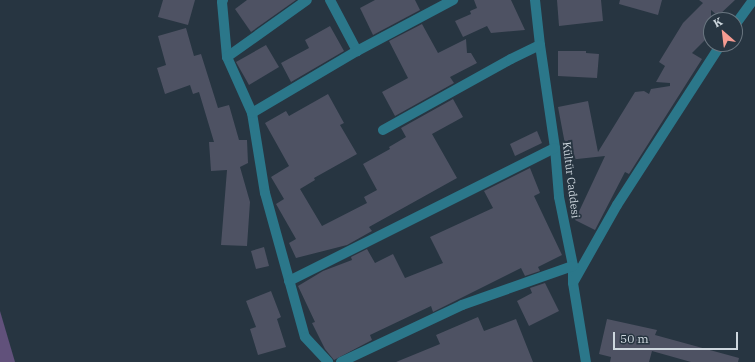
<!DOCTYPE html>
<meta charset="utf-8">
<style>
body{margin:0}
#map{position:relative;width:755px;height:362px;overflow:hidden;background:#273541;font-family:"IBM Plex Serif",serif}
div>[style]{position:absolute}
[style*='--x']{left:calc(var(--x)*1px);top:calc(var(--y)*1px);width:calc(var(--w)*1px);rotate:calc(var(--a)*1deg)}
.green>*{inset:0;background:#61517b}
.building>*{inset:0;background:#4e5263}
.minor>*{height:10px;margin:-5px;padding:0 5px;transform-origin:5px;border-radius:5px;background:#2b778a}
span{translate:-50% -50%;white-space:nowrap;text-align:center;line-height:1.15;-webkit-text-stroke:4px #273541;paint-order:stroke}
.street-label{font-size:11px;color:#ced7de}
.north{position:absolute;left:703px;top:12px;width:40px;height:40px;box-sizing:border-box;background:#273541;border:1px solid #6a7680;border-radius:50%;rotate:332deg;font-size:11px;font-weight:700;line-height:16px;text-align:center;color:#ced7de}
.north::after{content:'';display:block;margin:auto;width:14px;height:18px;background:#f59c92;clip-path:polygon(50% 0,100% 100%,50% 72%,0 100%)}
.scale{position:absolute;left:613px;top:332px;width:125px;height:18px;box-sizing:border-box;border:2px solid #ced7de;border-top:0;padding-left:5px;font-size:12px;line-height:14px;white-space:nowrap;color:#ced7de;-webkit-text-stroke:3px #273541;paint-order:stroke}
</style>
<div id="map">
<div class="green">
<i style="clip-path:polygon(0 311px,15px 362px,0 362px)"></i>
</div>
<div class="building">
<i style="clip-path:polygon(163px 0,195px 0,188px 25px,158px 17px)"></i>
<i style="clip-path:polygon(247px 0,296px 0,251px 32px,235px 9px)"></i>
<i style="clip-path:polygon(375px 0,415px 0,420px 10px,373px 35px,360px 8px)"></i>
<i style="clip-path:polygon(474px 0,511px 0,525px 30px,491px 33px,487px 26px,463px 37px,455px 21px,471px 14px,470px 11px,477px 8px)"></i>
<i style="clip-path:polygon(557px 0,601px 0,603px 21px,559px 26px)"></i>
<i style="clip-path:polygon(620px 0,662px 0,658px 15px,619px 4px)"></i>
<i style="clip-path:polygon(699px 0,735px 0,718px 16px,711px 10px,711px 34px,692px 53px,702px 59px,629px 174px,625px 172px,595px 230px,575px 220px,605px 156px,568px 160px,558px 107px,588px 101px,598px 152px,635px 92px,644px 91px,649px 94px,651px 89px,670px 86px,670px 83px,656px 82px,665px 66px,659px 62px,683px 23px,703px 3px)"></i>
<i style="clip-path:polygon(422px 24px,438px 53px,466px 39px,467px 53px,471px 53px,477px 63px,450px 77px,454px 83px,395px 116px,382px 92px,408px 78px,389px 41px)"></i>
<i style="clip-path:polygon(330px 26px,344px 51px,291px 82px,281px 63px,309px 48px,305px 40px)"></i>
<i style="clip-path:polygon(186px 28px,194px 56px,201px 54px,218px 108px,229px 105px,239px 140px,247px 140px,248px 163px,240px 167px,250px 202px,247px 246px,221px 245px,227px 170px,211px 171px,209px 142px,214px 142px,199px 92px,193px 94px,190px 85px,165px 94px,157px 68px,166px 65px,158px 36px)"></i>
<i style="clip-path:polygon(266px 45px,279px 67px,249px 85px,236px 62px)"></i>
<i style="clip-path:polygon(558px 51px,586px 51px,586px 53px,599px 54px,597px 78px,558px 76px)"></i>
<i style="clip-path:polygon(328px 94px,344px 123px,340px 125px,357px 154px,314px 178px,315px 180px,300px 189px,322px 226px,367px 203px,364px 197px,377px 190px,363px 164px,390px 149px,389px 147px,406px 137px,401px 128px,453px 99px,463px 117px,432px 134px,457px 178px,369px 227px,372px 231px,347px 245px,296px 258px,289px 243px,296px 239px,276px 204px,284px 199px,271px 177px,289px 166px,265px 123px,286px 111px,289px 116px)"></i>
<i style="clip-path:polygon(537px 131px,542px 143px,515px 156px,510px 144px)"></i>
<i style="clip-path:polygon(530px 168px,540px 193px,534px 196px,562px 255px,538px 267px,540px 271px,525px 276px,521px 268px,433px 312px,431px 306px,370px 335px,372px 340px,334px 360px,325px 349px,312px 323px,315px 322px,298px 286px,323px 271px,352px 260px,351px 257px,367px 249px,375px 263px,393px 254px,405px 278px,443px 263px,430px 237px,493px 208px,484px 191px)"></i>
<i style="clip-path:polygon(264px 247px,269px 266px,256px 269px,251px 251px)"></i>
<i style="clip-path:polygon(545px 283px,559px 311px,529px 326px,517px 301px,532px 293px,530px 288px)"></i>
<i style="clip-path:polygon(271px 291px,281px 317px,277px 319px,286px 347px,258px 355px,250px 329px,256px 327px,246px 301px)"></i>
<i style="clip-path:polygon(478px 317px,484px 331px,516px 319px,533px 362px,396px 362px,440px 344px,436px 335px)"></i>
<i style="clip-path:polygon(607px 319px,657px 330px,655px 335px,739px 358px,738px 362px,691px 362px,652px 351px,649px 362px,610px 362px,611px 357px,599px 354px)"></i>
</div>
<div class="minor">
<i style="--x:223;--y:0;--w:2;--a:117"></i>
<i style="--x:222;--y:2;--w:55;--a:84.8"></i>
<i style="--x:227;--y:57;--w:61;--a:65.9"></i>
<i style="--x:252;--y:113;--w:81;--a:80.8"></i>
<i style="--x:265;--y:193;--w:149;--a:74.5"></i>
<i style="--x:305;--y:337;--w:34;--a:47"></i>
<i style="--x:330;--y:0;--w:58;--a:62.1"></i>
<i style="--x:535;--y:0;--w:45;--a:83.7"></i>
<i style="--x:540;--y:45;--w:104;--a:81.7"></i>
<i style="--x:555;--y:148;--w:49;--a:85.3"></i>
<i style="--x:559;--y:197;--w:70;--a:78.5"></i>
<i style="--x:573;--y:266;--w:17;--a:90"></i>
<i style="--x:573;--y:283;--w:80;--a:80.7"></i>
<i style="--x:735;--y:25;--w:31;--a:-54"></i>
<i style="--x:227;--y:57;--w:98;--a:-35.5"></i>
<i style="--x:252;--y:113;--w:122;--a:-30.6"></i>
<i style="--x:357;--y:51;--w:109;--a:-28"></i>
<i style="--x:383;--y:130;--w:146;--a:-29"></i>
<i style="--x:511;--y:59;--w:32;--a:-26"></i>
<i style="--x:289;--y:281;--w:297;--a:-26.6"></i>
<i style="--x:574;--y:281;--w:87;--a:-60.5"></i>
<i style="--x:617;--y:205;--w:192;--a:-57.1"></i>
<i style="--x:341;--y:362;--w:134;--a:-25.2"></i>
<i style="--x:462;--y:305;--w:118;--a:-19.4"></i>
</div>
<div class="street-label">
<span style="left:571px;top:180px;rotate:83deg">Kültür Caddesi</span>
</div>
<div class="north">K</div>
<div class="scale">50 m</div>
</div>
